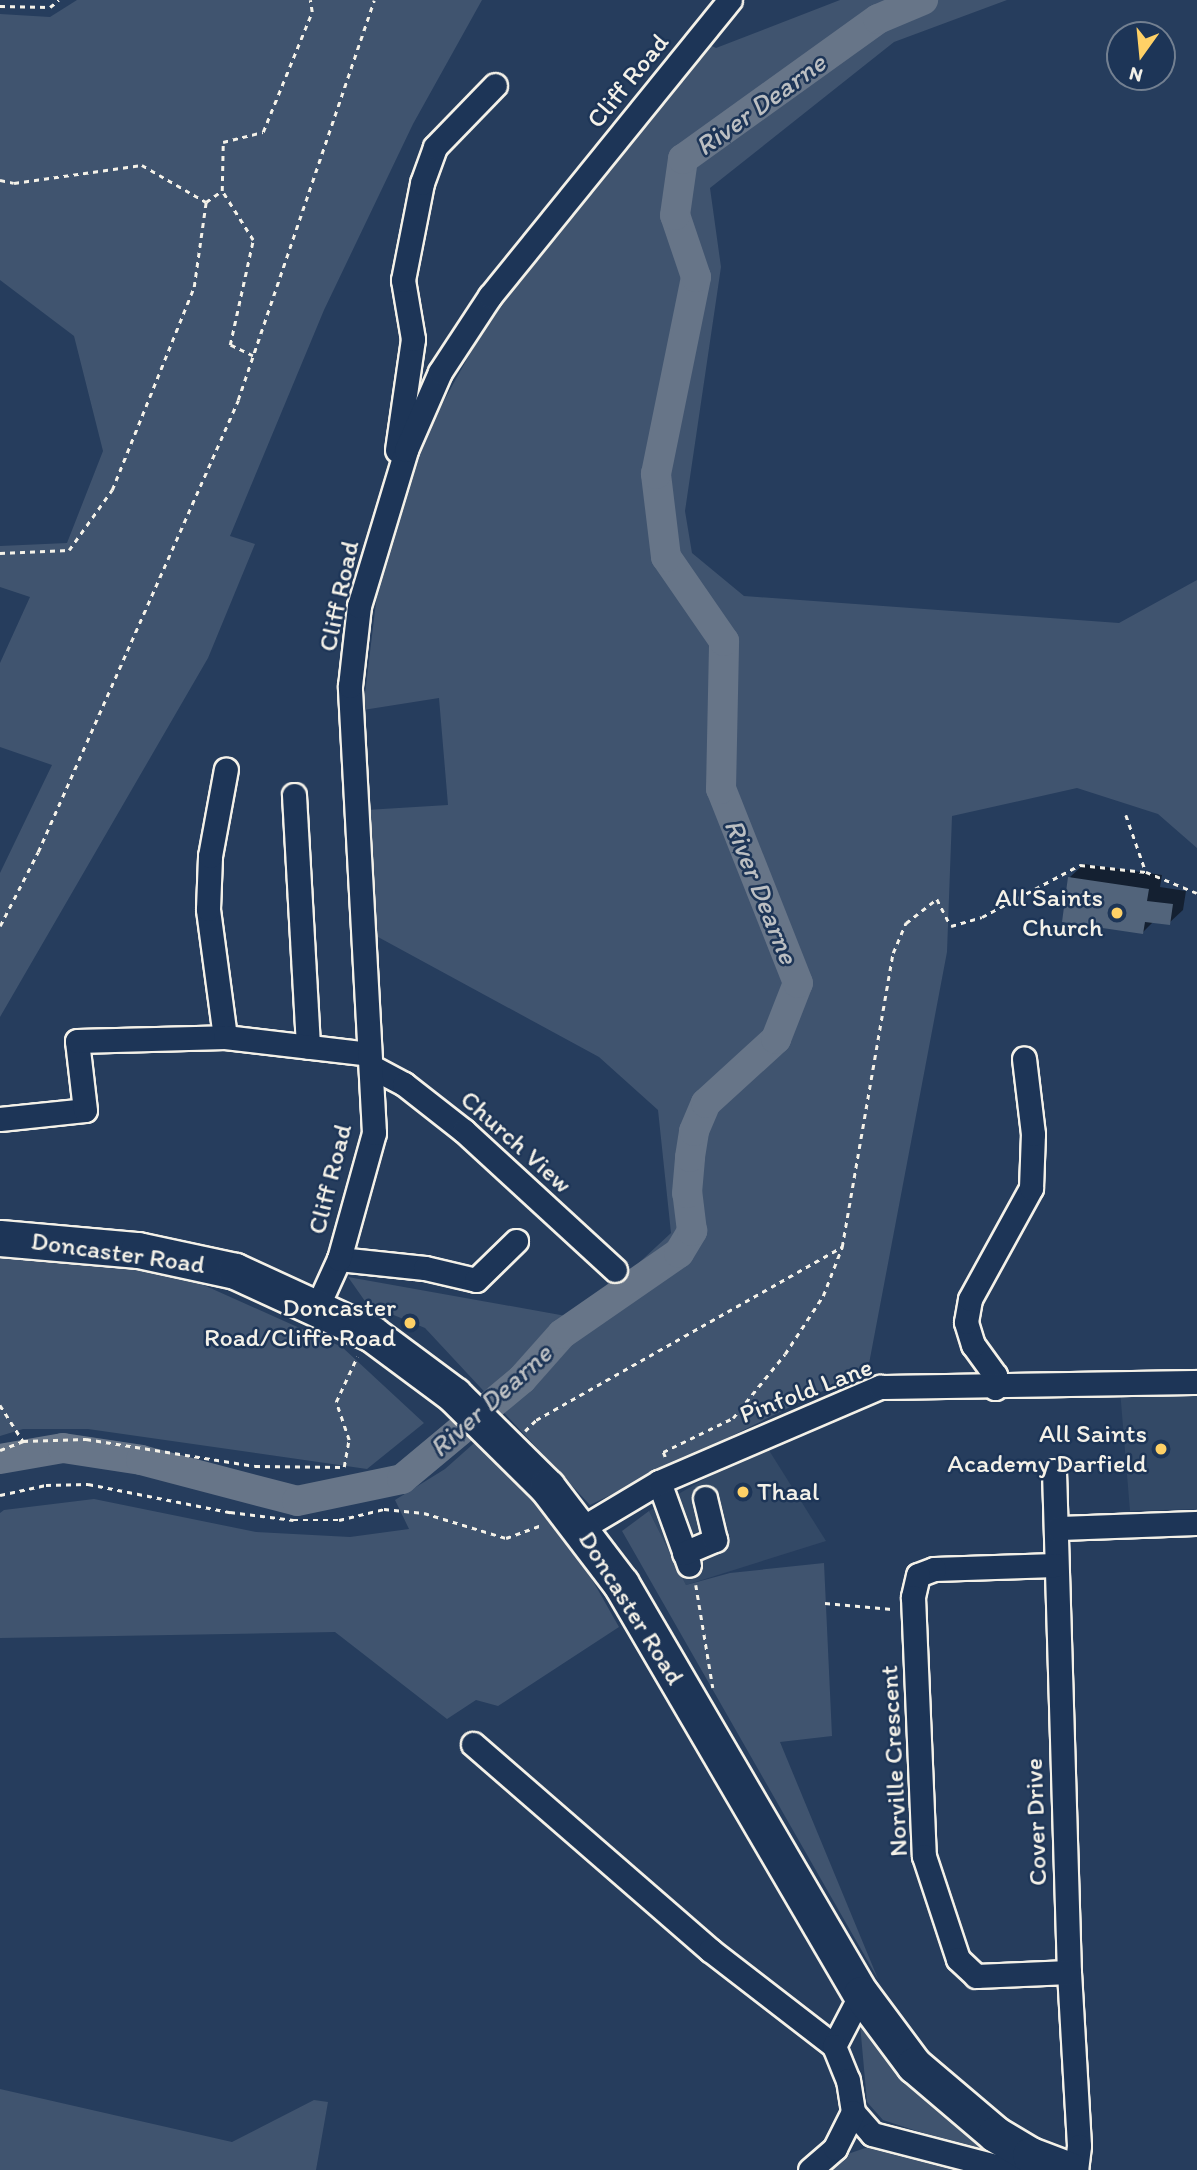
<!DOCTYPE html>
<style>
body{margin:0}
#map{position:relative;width:1197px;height:2170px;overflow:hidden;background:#263d5d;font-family:Itim,sans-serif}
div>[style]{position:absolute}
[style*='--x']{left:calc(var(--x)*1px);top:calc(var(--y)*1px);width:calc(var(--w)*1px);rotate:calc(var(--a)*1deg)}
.built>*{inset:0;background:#334966}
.green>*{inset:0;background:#40546f}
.shadow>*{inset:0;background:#0007}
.river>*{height:30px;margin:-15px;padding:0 15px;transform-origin:15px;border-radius:15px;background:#677588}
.building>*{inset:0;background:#52647b}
.path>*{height:2.5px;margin-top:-1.25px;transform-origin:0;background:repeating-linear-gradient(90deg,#f4f1e8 0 5px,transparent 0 10px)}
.roads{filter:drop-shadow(2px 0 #f4f1e8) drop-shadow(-2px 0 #f4f1e8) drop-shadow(0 2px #f4f1e8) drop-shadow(0 -2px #f4f1e8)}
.minor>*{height:23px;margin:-11.5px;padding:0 11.5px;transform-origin:11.5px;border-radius:11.5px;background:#1d3557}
.highway>*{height:35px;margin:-17.5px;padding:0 17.5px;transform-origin:17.5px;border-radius:17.5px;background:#1d3557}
.dots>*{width:19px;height:19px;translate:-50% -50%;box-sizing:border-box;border:4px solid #1d3557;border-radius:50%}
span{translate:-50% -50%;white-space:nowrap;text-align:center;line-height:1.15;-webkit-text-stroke:5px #1d3557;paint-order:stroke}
.street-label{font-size:26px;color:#f4f1e8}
.poi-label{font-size:26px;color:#f4f1e8}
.right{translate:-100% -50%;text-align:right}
.left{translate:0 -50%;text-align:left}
.water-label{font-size:28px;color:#bcbfc2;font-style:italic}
.north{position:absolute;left:1106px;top:21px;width:70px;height:70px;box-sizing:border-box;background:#1d3557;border:2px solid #738091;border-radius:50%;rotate:195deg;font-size:19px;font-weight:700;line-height:28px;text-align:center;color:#f4f1e8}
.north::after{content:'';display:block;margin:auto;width:24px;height:32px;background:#ffd166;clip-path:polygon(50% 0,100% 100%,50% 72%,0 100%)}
</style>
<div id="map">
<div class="built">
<i style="clip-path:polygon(1197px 1388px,1197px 1509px,1130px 1511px,1120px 1390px)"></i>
<i style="clip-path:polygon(765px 1444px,826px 1541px,686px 1585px,649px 1511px)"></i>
</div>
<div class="green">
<i style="clip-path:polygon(77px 0,482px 0,413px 124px,324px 310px,230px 536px,255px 544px,208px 658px,0 1017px,0 873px,52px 765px,0 747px,0 663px,30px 597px,0 587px,0 546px,67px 543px,103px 451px,74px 336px,0 280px,0 14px,50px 17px)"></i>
<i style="clip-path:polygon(840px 0,1007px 0,894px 42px,710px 188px,721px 267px,685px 511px,692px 553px,744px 596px,1119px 623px,1197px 580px,1197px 848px,1158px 814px,1077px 788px,952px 816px,947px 952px,868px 1369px,590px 1505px,425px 1328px,367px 1304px,348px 1277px,566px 1316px,614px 1286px,671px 1233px,658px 1110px,599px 1057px,367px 931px,366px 810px,448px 805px,439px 698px,363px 710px,377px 594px,426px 433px,502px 296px,477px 291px,686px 34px,716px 48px)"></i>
<i style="clip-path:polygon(0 1250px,101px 1256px,179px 1274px,342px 1347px,424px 1423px,367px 1469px,88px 1429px,23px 1429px,0 1436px)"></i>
<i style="clip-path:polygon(481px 1437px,568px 1537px,619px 1627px,498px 1706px,476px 1700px,447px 1719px,335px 1632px,0 1638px,0 1513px,4px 1510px,94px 1499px,256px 1532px,350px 1537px,409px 1529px,395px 1500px,445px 1469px)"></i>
<i style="clip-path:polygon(649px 1511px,686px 1585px,730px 1573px,824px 1563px,832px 1736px,780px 1742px,878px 1979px,622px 1531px)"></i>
<i style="clip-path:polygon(860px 2024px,913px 2090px,991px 2155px,883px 2120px,867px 2102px)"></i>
<i style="clip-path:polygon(0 2089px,232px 2142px,314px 2100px,328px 2102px,316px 2170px,0 2170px)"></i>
<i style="clip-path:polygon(874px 2145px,982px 2170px,823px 2170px,836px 2158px)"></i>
</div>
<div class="shadow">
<i style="clip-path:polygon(1084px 864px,1162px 875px,1160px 887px,1186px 891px,1183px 910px,1169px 923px,1154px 921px,1143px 932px,1070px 877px)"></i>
</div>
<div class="river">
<i style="--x:0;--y:1459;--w:64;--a:-9.9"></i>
<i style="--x:63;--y:1448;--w:79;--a:8.7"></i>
<i style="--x:141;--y:1460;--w:161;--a:14.7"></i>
<i style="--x:297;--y:1501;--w:107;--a:-11.8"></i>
<i style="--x:402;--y:1479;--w:156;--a:-39.8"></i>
<i style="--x:522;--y:1379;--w:60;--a:-48.4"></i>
<i style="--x:562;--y:1334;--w:142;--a:-34.7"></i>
<i style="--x:679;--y:1253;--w:26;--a:-59"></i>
<i style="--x:692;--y:1231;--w:38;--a:-97"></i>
<i style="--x:687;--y:1193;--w:36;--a:-85"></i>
<i style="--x:690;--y:1157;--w:26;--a:-81"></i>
<i style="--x:694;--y:1131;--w:30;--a:-67"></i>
<i style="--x:706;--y:1103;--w:95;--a:-42.4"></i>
<i style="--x:776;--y:1039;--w:60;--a:-68.6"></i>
<i style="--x:798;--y:983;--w:209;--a:-111.6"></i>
<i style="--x:721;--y:789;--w:148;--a:-88.8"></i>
<i style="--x:724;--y:641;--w:102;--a:-124.6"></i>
<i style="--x:666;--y:557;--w:84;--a:-96.9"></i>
<i style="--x:656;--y:474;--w:201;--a:-78.5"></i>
<i style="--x:696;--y:277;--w:65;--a:-108.7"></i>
<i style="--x:675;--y:215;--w:57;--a:-81.9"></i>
<i style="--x:683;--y:159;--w:240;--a:-35.7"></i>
<i style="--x:878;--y:19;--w:49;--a:-22.9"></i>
</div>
<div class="building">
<i style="clip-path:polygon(1068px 877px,1149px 889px,1147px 901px,1173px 904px,1170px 925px,1145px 922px,1143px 934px,1062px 922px)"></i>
</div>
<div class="path">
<i style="--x:0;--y:6;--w:50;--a:1.1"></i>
<i style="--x:50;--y:7;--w:11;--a:-38"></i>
<i style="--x:0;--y:180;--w:14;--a:12"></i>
<i style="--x:14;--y:183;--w:129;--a:-8"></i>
<i style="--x:142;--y:165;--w:74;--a:30"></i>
<i style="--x:253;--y:356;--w:25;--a:-154"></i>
<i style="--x:230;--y:345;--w:107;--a:-77.6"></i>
<i style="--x:253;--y:240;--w:58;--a:-122.3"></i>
<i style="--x:222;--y:191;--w:49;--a:-88.8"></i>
<i style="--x:223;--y:142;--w:41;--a:-14"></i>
<i style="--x:263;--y:132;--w:130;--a:-67.8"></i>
<i style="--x:312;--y:12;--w:12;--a:-99"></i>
<i style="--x:0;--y:553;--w:69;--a:-2.5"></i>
<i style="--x:69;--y:550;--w:74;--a:-54.4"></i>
<i style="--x:112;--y:490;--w:219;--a:-68"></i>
<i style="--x:194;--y:287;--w:86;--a:-82"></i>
<i style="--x:206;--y:202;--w:19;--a:-35"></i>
<i style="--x:1126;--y:815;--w:60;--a:70.7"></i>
<i style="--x:0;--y:926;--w:83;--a:-62.8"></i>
<i style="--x:38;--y:852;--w:494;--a:-66.1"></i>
<i style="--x:238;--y:400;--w:422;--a:-71.2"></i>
<i style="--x:0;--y:1405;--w:43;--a:57.4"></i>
<i style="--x:525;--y:1431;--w:16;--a:-45"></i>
<i style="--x:536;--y:1420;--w:352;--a:-29.5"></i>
<i style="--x:842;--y:1247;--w:298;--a:-80.2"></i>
<i style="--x:893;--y:953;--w:33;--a:-67"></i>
<i style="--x:906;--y:923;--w:39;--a:-38"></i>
<i style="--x:937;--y:899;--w:30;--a:63"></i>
<i style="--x:951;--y:926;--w:32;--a:-16"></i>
<i style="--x:982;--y:917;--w:111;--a:-28"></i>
<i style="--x:1080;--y:865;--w:66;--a:6.1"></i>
<i style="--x:1146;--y:872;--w:55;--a:22.4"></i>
<i style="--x:0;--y:1450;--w:25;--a:-21"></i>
<i style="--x:23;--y:1441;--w:63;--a:-1.8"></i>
<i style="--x:86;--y:1439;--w:171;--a:9.1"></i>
<i style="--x:255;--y:1466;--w:89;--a:0.6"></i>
<i style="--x:344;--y:1467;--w:27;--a:-80"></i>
<i style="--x:349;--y:1440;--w:40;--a:-108.9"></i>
<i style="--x:336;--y:1402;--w:50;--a:-65"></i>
<i style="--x:665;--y:1457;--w:5;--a:-112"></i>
<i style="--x:663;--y:1452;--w:78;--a:-25.9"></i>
<i style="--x:733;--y:1418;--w:82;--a:-50.9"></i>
<i style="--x:785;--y:1354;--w:69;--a:-56.8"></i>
<i style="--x:823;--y:1296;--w:53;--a:-68.8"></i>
<i style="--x:0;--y:1495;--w:47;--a:-12.3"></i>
<i style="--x:46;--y:1485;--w:42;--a:-1.4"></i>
<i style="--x:88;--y:1484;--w:145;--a:11.2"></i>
<i style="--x:230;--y:1512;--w:64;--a:7.2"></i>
<i style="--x:293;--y:1520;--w:46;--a:0"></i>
<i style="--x:339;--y:1520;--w:46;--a:-13.7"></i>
<i style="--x:384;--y:1509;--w:40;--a:5.7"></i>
<i style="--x:424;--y:1513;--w:86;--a:17"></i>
<i style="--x:506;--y:1538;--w:38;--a:-20"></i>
<i style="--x:696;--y:1585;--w:104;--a:80.6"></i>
<i style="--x:825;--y:1603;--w:67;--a:5.1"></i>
</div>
<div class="roads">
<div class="minor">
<i style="--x:397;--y:450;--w:112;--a:-81.8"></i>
<i style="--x:413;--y:339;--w:60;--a:-99.6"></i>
<i style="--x:403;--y:280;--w:99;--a:-78.9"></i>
<i style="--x:422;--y:183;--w:38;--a:-70"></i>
<i style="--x:435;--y:147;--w:86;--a:-45.9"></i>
<i style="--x:294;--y:795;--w:252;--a:86.8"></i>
<i style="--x:225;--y:1037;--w:129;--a:-97.6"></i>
<i style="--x:208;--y:909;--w:53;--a:-87.8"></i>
<i style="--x:210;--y:856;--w:88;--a:-79.6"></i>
<i style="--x:372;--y:1067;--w:36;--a:28"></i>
<i style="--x:404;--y:1084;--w:76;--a:38.1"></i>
<i style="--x:464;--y:1131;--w:205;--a:42.6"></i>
<i style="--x:0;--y:1119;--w:85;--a:-6"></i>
<i style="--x:85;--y:1110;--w:69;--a:-96.6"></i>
<i style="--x:77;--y:1041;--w:148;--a:-1.5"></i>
<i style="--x:225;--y:1037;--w:145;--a:6.7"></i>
<i style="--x:339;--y:1259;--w:86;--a:6"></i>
<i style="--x:425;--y:1268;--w:52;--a:13.2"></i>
<i style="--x:476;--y:1280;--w:56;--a:-44.3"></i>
<i style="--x:318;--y:1305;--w:51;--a:-65.5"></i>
<i style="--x:339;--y:1259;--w:131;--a:-74.5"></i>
<i style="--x:374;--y:1133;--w:448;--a:-93.1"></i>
<i style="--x:350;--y:686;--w:81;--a:-83.6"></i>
<i style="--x:359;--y:606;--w:163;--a:-73.2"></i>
<i style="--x:406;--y:450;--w:85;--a:-66.4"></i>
<i style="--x:440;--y:372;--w:91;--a:-56.7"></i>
<i style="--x:490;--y:296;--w:381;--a:-51"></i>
<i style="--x:995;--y:1388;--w:13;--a:-90"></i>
<i style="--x:995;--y:1375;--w:37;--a:-126"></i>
<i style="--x:973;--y:1345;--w:24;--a:-107"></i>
<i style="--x:966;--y:1322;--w:23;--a:-80"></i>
<i style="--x:970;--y:1299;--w:127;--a:-61.2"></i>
<i style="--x:1031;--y:1188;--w:54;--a:-87.9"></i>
<i style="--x:1033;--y:1134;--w:76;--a:-96.8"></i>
<i style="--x:1054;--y:1471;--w:501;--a:88.29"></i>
<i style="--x:1069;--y:1972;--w:174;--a:86.7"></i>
<i style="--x:1079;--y:2146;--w:24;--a:97"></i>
<i style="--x:659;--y:1482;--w:88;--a:70.1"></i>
<i style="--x:582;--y:1528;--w:90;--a:-30.9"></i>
<i style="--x:659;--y:1482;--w:241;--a:-23.3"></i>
<i style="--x:880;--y:1387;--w:317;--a:-0.9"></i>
<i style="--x:1058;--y:1528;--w:139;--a:-2.1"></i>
<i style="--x:684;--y:1553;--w:34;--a:-23"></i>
<i style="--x:715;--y:1540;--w:43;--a:-103.4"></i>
<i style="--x:1055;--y:1565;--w:121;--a:178.1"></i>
<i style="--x:934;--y:1569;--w:17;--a:159"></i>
<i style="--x:918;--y:1575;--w:23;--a:103"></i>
<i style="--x:913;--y:1597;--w:259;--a:87.6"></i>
<i style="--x:924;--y:1856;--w:108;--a:71.7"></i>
<i style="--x:958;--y:1959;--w:25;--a:43"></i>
<i style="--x:976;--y:1976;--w:93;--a:-2.5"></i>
<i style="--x:473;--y:1744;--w:314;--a:41"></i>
<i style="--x:710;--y:1950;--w:157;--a:37.7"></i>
<i style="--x:861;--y:1994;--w:59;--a:117.4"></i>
<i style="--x:834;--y:2046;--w:37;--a:68"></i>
<i style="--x:848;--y:2080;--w:32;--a:81"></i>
<i style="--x:853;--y:2112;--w:29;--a:49"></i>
<i style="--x:872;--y:2134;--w:144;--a:14.5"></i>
<i style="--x:810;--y:2170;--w:33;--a:-41"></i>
<i style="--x:835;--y:2148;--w:40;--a:-63.4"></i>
</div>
<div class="highway">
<i style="--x:0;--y:1238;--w:139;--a:5"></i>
<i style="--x:138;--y:1250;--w:99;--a:12.2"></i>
<i style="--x:235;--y:1271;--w:151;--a:24.7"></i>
<i style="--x:372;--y:1334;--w:102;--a:36.6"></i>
<i style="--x:454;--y:1395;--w:131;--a:44.7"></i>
<i style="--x:547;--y:1487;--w:122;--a:52.7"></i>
<i style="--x:621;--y:1584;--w:475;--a:59.7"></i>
<i style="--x:861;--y:1994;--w:89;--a:53.3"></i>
<i style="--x:914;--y:2065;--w:106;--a:40.4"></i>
<i style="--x:995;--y:2134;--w:41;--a:31"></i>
<i style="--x:1030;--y:2155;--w:43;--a:20.6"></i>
</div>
</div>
<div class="dots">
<i style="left:1117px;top:913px;background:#ffd166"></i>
<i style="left:410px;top:1323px;background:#ffd166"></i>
<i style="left:1161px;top:1449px;background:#ffd166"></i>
<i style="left:743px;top:1492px;background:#ffd166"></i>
</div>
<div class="street-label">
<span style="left:628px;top:81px;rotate:-51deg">Cliff Road</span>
<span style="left:339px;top:596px;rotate:-78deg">Cliff Road</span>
<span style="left:516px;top:1142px;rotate:42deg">Church View</span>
<span style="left:330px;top:1179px;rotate:-76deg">Cliff Road</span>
<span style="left:118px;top:1253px;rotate:8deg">Doncaster Road</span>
<span style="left:806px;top:1391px;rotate:-21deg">Pinfold Lane</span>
<span style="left:631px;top:1608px;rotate:58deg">Doncaster Road</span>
<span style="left:894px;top:1761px;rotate:-93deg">Norville Crescent</span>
<span style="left:1036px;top:1822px;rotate:-92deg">Cover Drive</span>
</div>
<div class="poi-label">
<span class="right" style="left:1103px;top:913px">All Saints<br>Church</span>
<span class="right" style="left:396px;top:1323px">Doncaster<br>Road/Cliffe Road</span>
<span class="right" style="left:1147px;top:1449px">All Saints<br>Academy Darfield</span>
<span class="left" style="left:757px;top:1492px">Thaal</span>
</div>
<div class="water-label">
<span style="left:760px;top:104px;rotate:-36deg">River Dearne</span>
<span style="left:762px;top:891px;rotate:68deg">River Dearne</span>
<span style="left:490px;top:1400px;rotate:-42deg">River Dearne</span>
</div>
<div class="north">N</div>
</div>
